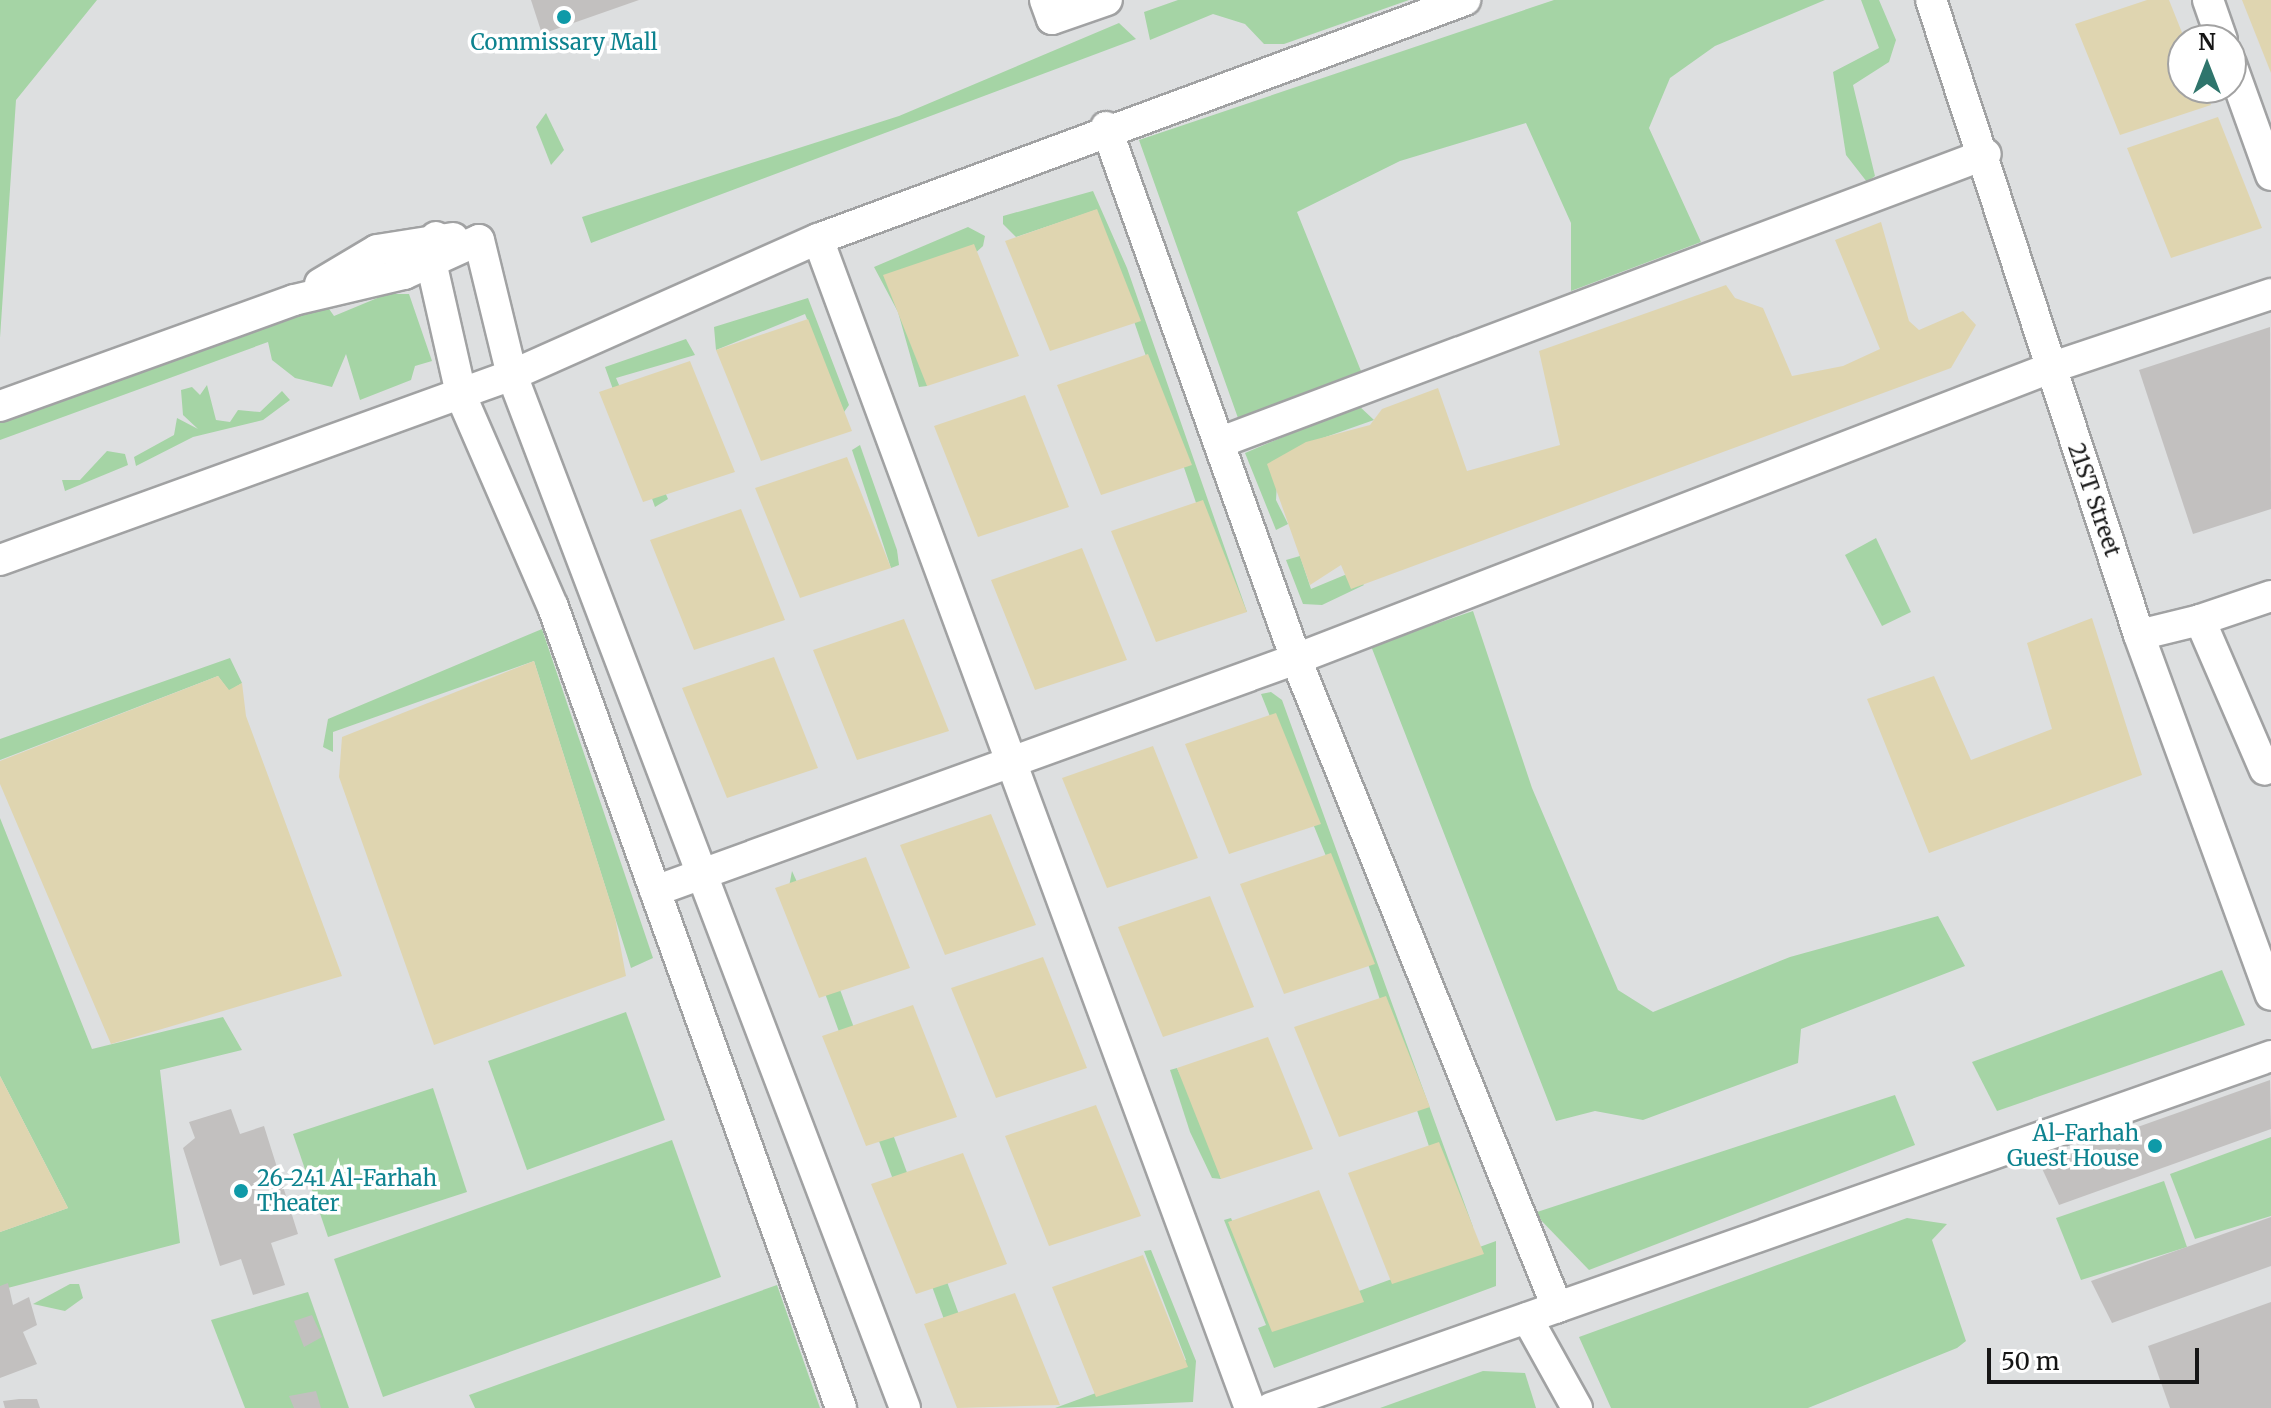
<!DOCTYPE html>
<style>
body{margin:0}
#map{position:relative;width:2271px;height:1408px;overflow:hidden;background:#dddfe0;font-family:Merriweather,serif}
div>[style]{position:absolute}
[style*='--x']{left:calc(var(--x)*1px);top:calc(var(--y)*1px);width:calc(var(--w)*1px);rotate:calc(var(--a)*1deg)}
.green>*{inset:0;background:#a5d4a5}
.sand>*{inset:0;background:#dfd5b0}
.building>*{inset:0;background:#c2c0bf}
.roads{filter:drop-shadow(2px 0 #a1a2a3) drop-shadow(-2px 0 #a1a2a3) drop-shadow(0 2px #a1a2a3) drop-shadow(0 -2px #a1a2a3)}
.street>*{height:30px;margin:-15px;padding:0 15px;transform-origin:15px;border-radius:15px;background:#fff}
.dots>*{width:22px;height:22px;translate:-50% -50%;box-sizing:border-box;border:4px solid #fff;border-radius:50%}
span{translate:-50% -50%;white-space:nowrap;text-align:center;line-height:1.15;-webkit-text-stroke:7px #fff;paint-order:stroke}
.culture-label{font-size:22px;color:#0d838f}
.right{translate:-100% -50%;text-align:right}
.left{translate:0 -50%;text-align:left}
.street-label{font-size:22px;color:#161616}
.north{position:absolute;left:2167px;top:24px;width:80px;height:80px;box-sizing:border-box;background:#fff;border:2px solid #a2a2a2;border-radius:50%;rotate:0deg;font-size:22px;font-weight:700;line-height:32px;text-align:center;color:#161616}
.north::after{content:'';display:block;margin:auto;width:28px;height:36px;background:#2f756c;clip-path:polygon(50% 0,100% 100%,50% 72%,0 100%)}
.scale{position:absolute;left:1987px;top:1348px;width:212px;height:36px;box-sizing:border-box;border:4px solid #161616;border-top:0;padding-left:10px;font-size:24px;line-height:28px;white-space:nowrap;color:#161616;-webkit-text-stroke:6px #fff;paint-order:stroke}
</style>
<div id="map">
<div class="green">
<i style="clip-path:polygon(0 0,97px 0,16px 100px,0 338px)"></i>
<i style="clip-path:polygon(1178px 0,1409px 0,1284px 44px,1264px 44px,1245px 24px,1213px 14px,1150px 40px,1144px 12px)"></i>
<i style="clip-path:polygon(1554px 0,1825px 0,1715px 46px,1670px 78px,1649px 128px,1701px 242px,1571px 291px,1571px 223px,1526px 123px,1400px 161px,1297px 212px,1361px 371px,1238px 418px,1139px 140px)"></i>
<i style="clip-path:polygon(1861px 0,1879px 0,1896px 40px,1889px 62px,1853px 85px,1875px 176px,1867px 182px,1846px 155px,1833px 72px,1879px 48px)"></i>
<i style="clip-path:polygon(1119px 23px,1136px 39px,591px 243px,582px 217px,899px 116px)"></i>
<i style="clip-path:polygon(546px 113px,564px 150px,551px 165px,536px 127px)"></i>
<i style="clip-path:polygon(1093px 191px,1127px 268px,1247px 612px,1233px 611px,1096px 210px,1016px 237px,1003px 224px,1003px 216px)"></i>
<i style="clip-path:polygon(968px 227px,985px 236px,983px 246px,971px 257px,927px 366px,927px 386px,919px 387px,898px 312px,874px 267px)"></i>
<i style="clip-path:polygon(387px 294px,409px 294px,432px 361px,415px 366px,411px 380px,360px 400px,346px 354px,332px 387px,295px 378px,272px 360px,268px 342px,0 440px,0 423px,297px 311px,327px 306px,334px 316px)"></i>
<i style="clip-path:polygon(808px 298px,849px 405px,844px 412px,805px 314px,716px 350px,714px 327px)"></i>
<i style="clip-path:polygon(686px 339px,695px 355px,616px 378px,668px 499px,655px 507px,605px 367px)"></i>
<i style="clip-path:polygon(207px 385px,216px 420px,230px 422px,238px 410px,260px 412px,282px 391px,290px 400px,263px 420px,193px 437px,136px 466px,134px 457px,174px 435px,177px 418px,198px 429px,183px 415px,181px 390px,192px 387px,200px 395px)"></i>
<i style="clip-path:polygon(1358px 405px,1374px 420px,1300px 446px,1278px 463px,1276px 500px,1288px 524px,1276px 530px,1245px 453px)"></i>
<i style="clip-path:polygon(860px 445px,897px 550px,899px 565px,891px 568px,852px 450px)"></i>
<i style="clip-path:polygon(107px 451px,125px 454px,128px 465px,65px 491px,62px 480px,80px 480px)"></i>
<i style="clip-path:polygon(1876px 538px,1911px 612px,1882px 626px,1845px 555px)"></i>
<i style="clip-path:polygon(1300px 556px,1311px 589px,1352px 572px,1364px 585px,1322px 605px,1303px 604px,1286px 560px)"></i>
<i style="clip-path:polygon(1473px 611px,1532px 788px,1618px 990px,1653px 1012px,1790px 957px,1938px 916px,1965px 966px,1801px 1029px,1798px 1063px,1643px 1120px,1595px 1111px,1556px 1121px,1371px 646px)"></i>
<i style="clip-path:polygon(542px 629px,653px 958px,631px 968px,534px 661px,333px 732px,333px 752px,323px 747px,328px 719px)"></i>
<i style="clip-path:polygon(230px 658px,242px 683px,229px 691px,218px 676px,0 760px,0 739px)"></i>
<i style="clip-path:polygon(1271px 692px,1282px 700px,1473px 1227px,1459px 1236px,1362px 946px,1261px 694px)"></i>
<i style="clip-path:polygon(0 818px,92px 1049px,223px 1017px,242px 1050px,160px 1070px,180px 1243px,0 1290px,0 1232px,68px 1208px,0 1076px)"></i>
<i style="clip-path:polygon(792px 871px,816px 924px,991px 1402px,976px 1407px,788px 892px)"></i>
<i style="clip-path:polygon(2222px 970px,2245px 1025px,1997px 1111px,1972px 1062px)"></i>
<i style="clip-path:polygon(626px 1012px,665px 1120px,527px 1170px,488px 1061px)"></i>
<i style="clip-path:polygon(1177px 1068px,1210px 1140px,1221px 1179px,1212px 1178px,1190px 1132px,1170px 1070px)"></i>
<i style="clip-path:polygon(433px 1088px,467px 1192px,328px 1237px,293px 1134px)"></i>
<i style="clip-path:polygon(1895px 1095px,1915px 1145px,1589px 1270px,1534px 1213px)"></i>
<i style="clip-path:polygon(2271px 1137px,2271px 1216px,2195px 1239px,2170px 1174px)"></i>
<i style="clip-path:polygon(672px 1140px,721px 1277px,383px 1397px,334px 1259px)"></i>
<i style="clip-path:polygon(2164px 1181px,2187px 1247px,2081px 1280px,2056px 1218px)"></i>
<i style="clip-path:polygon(1231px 1218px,1274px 1322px,1496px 1241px,1496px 1286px,1274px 1368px,1258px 1328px,1266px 1325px,1224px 1220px)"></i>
<i style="clip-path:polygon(1907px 1218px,1947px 1224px,1932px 1240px,1966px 1341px,1957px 1348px,1808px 1408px,1611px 1408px,1579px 1337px)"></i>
<i style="clip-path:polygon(1151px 1250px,1196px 1361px,1193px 1402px,1055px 1408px,1186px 1360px,1144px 1251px)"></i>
<i style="clip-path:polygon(70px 1284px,79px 1284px,83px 1298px,65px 1311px,33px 1304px)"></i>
<i style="clip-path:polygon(777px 1285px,820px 1408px,475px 1408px,469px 1395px)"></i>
<i style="clip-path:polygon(308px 1292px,349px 1408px,245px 1408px,211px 1320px)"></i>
<i style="clip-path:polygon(1483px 1371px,1525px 1373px,1536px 1408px,1380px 1408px)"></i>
</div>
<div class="sand">
<i style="clip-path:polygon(2147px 0,2169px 0,2185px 40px,2183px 88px,2204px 88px,2211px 105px,2120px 135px,2075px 24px)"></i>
<i style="clip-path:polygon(2242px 0,2271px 0,2271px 73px)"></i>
<i style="clip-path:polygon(2218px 117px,2262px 228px,2171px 258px,2127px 148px)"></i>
<i style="clip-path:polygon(1097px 209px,1141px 321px,1050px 351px,1005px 241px)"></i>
<i style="clip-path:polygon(1881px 222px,1909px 321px,1919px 330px,1963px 311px,1976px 325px,1951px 368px,1351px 589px,1341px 565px,1310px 585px,1267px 464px,1306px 442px,1370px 425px,1382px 409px,1438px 388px,1467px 471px,1560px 445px,1539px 351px,1726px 285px,1735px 298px,1763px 308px,1792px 376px,1843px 366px,1880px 349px,1835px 240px)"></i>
<i style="clip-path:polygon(974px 244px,1019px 356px,927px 386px,883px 275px)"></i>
<i style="clip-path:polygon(808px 319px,852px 431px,761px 461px,716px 350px)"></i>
<i style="clip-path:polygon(1148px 354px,1192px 465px,1101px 495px,1057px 385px)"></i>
<i style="clip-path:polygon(690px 361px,735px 472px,643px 502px,599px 392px)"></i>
<i style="clip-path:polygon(1025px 395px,1069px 507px,978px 537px,934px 426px)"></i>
<i style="clip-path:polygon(847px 457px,891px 568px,800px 598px,755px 488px)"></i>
<i style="clip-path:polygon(1203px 500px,1247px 612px,1156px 642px,1111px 531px)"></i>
<i style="clip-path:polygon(741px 509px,785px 620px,694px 650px,650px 540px)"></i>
<i style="clip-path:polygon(1082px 548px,1127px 660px,1035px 690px,991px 580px)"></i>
<i style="clip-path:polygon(2092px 618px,2142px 775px,1929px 853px,1867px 699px,1934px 676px,1971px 760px,2052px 729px,2027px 643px)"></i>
<i style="clip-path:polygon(904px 619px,949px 731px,857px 760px,813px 650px)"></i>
<i style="clip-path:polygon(774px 657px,818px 768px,727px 798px,682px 688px)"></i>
<i style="clip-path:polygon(534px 661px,615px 917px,626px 976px,434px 1045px,339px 777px,342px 737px)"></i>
<i style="clip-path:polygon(218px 676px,229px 690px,242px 683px,246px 716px,342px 976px,111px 1044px,0 784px,0 761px)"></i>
<i style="clip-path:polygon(1276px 713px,1321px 824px,1229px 854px,1185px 744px)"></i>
<i style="clip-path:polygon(1153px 746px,1198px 858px,1107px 888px,1062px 778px)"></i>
<i style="clip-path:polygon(991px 814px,1036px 925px,945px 955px,900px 845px)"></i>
<i style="clip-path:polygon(1331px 853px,1375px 964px,1284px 994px,1240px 884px)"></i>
<i style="clip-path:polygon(866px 857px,910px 968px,819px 998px,775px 888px)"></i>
<i style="clip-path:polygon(1210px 896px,1254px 1007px,1163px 1037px,1118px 927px)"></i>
<i style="clip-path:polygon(1043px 957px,1087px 1068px,996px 1098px,951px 988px)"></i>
<i style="clip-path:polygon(1386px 996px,1430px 1107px,1339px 1137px,1294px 1027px)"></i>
<i style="clip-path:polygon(913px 1005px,957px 1117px,866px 1146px,822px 1036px)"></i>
<i style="clip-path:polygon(1268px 1037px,1313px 1149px,1221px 1179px,1177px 1068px)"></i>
<i style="clip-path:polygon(0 1076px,68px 1208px,0 1232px)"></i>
<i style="clip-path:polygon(1096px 1105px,1141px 1216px,1049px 1246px,1005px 1136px)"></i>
<i style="clip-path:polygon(1439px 1142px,1484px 1254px,1392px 1284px,1348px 1173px)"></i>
<i style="clip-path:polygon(963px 1153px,1007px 1264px,916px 1294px,871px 1184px)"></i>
<i style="clip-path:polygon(1319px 1190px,1364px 1302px,1272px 1332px,1228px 1222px)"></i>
<i style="clip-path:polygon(1143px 1255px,1188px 1367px,1096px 1397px,1052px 1287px)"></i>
<i style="clip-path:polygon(1015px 1293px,1060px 1405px,957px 1408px,924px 1324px)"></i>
</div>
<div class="building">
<i style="clip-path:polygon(531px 0,639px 0,542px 34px)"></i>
<i style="clip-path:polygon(2270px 327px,2271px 509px,2193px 534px,2139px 370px)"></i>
<i style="clip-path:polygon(2270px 1080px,2271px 1129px,2059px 1205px,2039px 1162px)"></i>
<i style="clip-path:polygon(231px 1109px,240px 1134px,264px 1126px,298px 1234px,271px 1243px,285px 1285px,253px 1295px,241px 1259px,220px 1266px,183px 1148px,195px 1138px,189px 1122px)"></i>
<i style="clip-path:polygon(2271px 1217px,2271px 1266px,2112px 1323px,2091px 1281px)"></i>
<i style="clip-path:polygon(8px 1283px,13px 1305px,29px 1297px,37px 1325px,23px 1332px,37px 1364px,0 1378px,0 1286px)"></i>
<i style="clip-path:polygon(2271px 1302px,2271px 1408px,2170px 1408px,2148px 1346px)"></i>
<i style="clip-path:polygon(312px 1315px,322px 1337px,304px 1347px,294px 1321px)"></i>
<i style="clip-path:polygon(316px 1391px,321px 1408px,294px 1408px,289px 1396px)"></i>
<i style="clip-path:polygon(19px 1399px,37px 1399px,40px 1408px,5px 1408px,3px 1401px)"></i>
</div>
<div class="roads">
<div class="street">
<i style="--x:1045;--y:0;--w:20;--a:70"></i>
<i style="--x:1052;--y:19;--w:58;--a:-19.1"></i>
<i style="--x:1931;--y:0;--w:668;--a:71.86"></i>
<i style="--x:2139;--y:635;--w:383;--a:69.9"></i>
<i style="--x:2208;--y:0;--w:42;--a:70.7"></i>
<i style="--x:2231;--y:64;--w:118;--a:70.2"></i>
<i style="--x:1106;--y:127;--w:565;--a:70.35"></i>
<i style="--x:1296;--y:659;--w:699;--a:68.06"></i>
<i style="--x:436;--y:237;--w:29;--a:98"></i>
<i style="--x:432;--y:266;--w:135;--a:77.2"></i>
<i style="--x:462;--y:398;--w:228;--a:66.5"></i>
<i style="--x:553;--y:607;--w:851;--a:70.22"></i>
<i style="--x:818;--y:239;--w:1246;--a:69.72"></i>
<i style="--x:479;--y:240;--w:139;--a:76.3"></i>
<i style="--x:512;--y:375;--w:1105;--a:69.17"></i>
<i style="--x:320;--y:284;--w:66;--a:-30.8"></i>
<i style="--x:377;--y:250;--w:77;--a:-9"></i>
<i style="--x:0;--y:406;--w:313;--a:-19.8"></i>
<i style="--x:294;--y:300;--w:113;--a:-13.3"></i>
<i style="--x:404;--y:274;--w:82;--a:-24.4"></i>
<i style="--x:1221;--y:442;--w:817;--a:-20.63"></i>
<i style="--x:0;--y:560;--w:544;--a:-19.87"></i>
<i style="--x:512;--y:375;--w:335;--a:-24"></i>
<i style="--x:818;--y:239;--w:690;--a:-20.27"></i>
<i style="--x:2200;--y:620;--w:75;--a:-18.7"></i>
<i style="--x:2139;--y:635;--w:63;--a:-13.8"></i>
<i style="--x:2200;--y:620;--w:163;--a:66.6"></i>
<i style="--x:655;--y:891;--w:682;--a:-19.9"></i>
<i style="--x:1296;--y:659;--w:808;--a:-21.1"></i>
<i style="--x:2050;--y:368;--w:233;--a:-18.5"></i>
<i style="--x:1527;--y:1318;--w:103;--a:60.9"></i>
<i style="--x:1271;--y:1408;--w:1060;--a:-19.39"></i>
</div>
</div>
<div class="dots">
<i style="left:564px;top:17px;background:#0f9aa8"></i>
<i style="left:2155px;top:1146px;background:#0f9aa8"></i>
<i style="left:241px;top:1191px;background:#0f9aa8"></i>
</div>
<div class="culture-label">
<span style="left:564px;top:43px">Commissary Mall</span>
<span class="right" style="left:2139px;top:1146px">Al-Farhah<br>Guest House</span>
<span class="left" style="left:257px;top:1191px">26-241 Al-Farhah<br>Theater</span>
</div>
<div class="street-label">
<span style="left:2094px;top:500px;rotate:71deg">21ST Street</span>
</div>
<div class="north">N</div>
<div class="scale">50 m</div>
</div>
